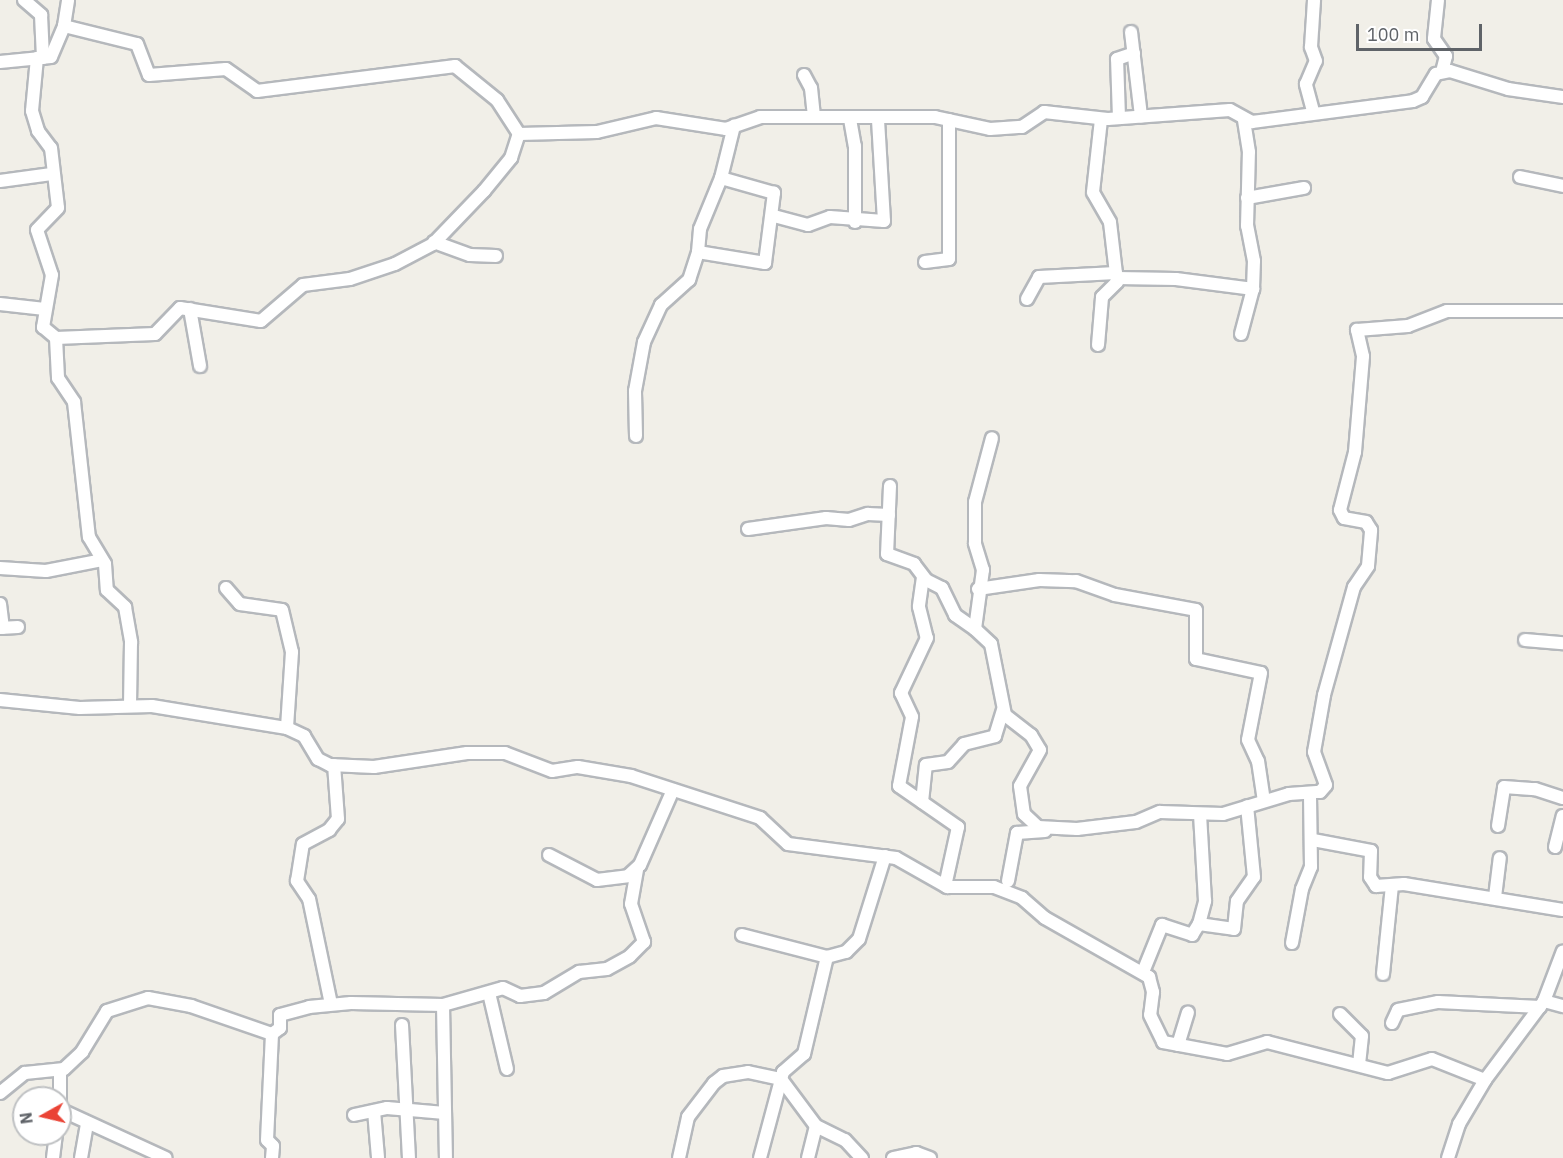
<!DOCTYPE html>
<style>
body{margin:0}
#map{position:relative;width:1563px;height:1158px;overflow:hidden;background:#f1efe8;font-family:"IBM Plex Sans",sans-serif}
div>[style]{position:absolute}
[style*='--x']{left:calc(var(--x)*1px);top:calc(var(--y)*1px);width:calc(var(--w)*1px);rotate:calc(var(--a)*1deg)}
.roads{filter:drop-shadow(2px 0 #b5b8bc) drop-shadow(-2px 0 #b5b8bc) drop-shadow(0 2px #b5b8bc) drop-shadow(0 -2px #b5b8bc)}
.minor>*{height:12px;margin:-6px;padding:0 6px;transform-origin:6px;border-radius:6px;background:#fff}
span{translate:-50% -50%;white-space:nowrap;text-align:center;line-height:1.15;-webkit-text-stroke:4.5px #fff;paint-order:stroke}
.north{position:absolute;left:12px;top:1086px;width:60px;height:60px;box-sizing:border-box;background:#fff;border:2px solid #bfc1c3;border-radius:50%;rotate:262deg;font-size:16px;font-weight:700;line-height:24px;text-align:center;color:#5f6368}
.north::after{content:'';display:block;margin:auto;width:21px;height:27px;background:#ea4335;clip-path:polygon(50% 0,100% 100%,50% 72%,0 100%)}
.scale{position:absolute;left:1356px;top:24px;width:126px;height:27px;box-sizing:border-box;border:3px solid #5f6368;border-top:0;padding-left:8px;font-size:18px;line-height:21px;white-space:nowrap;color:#5f6368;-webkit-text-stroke:4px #fff;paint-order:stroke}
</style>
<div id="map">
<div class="roads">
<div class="minor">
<i style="--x:24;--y:0;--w:23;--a:41"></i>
<i style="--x:41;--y:15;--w:43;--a:87.3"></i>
<i style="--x:1438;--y:0;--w:39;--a:96"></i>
<i style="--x:1434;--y:39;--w:21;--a:55"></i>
<i style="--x:1446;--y:56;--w:16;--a:104"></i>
<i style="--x:64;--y:26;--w:26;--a:-81"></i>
<i style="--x:1131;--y:32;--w:85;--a:83.2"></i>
<i style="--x:37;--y:58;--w:53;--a:95.4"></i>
<i style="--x:32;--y:111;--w:21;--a:73"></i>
<i style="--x:38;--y:131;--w:21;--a:53"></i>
<i style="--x:51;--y:148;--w:60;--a:83.3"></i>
<i style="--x:58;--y:208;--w:30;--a:134"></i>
<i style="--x:37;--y:230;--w:47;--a:71.6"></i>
<i style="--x:52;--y:275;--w:53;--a:99.8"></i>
<i style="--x:43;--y:327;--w:17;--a:40"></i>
<i style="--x:56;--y:338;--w:99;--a:-2.3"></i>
<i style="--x:155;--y:334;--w:36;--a:-46"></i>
<i style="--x:180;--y:308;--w:82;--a:9.1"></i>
<i style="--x:261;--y:321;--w:55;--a:-40.6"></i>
<i style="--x:303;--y:285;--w:47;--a:-7.3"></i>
<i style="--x:350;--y:279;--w:47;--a:-18.4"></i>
<i style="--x:395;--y:264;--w:43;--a:-27.8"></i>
<i style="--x:433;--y:244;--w:74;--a:-46.1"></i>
<i style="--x:484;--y:191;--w:43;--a:-50.7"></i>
<i style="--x:511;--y:158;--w:25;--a:-72"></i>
<i style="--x:519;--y:134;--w:78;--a:-1.5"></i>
<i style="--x:597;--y:132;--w:61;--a:-13.3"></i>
<i style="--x:656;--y:118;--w:71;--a:8.9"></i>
<i style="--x:726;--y:129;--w:36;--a:-19"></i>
<i style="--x:760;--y:117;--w:175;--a:0"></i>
<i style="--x:935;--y:117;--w:56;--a:12.3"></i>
<i style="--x:990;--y:129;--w:32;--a:-4"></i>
<i style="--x:1022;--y:127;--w:27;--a:-34"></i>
<i style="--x:1044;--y:112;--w:64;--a:6.2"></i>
<i style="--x:1108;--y:119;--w:122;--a:-4.2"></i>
<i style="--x:1230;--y:110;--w:25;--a:29"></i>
<i style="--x:1252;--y:122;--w:162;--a:-7.4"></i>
<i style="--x:1413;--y:101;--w:10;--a:-24"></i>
<i style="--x:1422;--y:97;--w:27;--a:-59"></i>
<i style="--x:1436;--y:74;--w:14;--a:-12"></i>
<i style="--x:1450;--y:71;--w:61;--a:17.2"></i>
<i style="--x:1508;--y:89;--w:56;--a:8.3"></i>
<i style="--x:0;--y:62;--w:51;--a:-5.6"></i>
<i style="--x:51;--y:57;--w:34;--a:-67"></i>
<i style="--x:64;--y:26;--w:75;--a:13.9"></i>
<i style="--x:137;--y:44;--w:33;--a:69"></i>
<i style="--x:149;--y:75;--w:77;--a:-4.5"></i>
<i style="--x:226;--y:69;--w:38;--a:35"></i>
<i style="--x:257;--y:91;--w:200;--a:-7.2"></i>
<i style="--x:455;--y:66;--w:54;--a:39"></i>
<i style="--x:497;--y:100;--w:40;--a:57.1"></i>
<i style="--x:804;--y:75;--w:15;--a:62"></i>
<i style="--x:811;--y:88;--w:29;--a:84"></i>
<i style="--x:1313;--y:111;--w:28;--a:-105"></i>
<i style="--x:1306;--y:84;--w:25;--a:-67"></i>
<i style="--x:1316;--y:61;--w:15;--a:-110"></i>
<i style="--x:1311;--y:47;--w:47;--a:-86.3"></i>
<i style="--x:1119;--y:118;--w:59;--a:-91.9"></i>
<i style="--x:1117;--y:59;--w:18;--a:-19"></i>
<i style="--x:850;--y:119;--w:27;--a:80"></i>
<i style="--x:855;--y:146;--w:76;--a:90"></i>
<i style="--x:1520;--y:177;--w:44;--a:11.8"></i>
<i style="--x:0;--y:181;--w:52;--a:-7.7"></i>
<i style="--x:1247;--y:198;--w:58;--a:-10"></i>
<i style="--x:774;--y:216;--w:35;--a:15"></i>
<i style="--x:808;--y:225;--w:23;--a:-20"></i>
<i style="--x:830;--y:217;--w:54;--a:4.2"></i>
<i style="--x:884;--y:221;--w:102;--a:-93.4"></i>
<i style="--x:434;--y:242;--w:38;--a:20"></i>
<i style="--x:470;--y:255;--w:26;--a:2"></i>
<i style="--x:698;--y:252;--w:23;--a:-85"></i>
<i style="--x:700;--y:229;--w:55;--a:-67.6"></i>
<i style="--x:925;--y:262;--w:24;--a:-7"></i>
<i style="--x:949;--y:259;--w:139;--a:-90"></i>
<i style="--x:1117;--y:278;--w:59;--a:1"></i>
<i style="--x:1176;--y:279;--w:78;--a:7.4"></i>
<i style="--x:1027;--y:299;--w:25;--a:-61"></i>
<i style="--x:1039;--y:277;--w:77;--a:-3"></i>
<i style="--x:0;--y:304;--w:45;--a:6.3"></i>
<i style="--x:190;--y:309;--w:58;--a:80"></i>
<i style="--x:1241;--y:334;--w:47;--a:-75.1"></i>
<i style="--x:1253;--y:289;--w:28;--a:-88"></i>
<i style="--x:1254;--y:261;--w:36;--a:-101"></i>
<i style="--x:1247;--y:226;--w:74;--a:-88.5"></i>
<i style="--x:1249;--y:152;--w:32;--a:-99"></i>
<i style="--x:56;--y:338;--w:40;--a:87.1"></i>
<i style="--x:58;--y:378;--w:29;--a:56"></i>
<i style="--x:74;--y:402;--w:136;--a:83.7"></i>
<i style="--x:89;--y:537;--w:31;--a:59"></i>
<i style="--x:105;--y:564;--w:26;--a:86"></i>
<i style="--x:107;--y:590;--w:25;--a:43"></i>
<i style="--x:125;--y:607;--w:36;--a:80"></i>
<i style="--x:131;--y:642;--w:63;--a:90.9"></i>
<i style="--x:1098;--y:345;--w:48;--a:-85.2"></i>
<i style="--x:1102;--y:297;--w:21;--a:-45"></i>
<i style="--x:1117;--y:282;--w:60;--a:-96.7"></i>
<i style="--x:1110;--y:222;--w:34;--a:-120"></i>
<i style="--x:1093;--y:192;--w:73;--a:-83.7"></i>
<i style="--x:636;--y:436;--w:45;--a:-91.3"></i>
<i style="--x:635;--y:391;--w:50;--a:-79.6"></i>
<i style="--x:644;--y:342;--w:41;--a:-65.3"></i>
<i style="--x:661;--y:305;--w:38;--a:-42"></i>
<i style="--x:689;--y:280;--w:29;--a:-72"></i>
<i style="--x:698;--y:252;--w:68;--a:9.3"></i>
<i style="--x:765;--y:263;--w:71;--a:-82.7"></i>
<i style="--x:774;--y:193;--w:55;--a:-164.2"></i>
<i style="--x:721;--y:178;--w:54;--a:-76"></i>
<i style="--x:890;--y:486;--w:68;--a:92.5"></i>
<i style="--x:887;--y:554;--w:29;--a:20"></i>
<i style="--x:914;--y:564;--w:20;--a:53"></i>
<i style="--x:926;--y:580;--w:18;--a:27"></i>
<i style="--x:942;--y:588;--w:30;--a:64"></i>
<i style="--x:955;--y:615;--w:24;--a:35"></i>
<i style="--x:975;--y:629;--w:60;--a:-82.3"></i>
<i style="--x:983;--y:570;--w:28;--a:-107"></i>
<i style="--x:975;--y:543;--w:41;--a:-90"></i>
<i style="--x:975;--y:502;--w:66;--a:-75.1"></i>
<i style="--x:748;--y:529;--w:79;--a:-8"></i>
<i style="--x:826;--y:518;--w:23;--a:5"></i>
<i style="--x:849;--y:520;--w:20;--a:-18"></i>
<i style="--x:868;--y:514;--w:21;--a:3"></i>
<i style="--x:0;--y:568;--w:46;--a:3.7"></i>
<i style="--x:46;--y:571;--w:57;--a:-11.1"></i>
<i style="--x:923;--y:577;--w:30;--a:98"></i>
<i style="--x:919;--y:607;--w:32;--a:76"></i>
<i style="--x:927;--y:638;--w:61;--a:115.3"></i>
<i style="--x:901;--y:693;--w:26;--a:65"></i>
<i style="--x:912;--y:717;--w:70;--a:100.7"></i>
<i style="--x:899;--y:786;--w:72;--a:34.8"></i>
<i style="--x:958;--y:827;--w:60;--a:102.4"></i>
<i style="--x:226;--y:588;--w:21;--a:49"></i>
<i style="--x:240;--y:604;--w:42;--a:8.1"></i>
<i style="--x:282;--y:610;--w:43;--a:76.6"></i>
<i style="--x:292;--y:652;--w:76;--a:93.8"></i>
<i style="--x:978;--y:589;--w:62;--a:-8.4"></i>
<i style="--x:1039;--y:580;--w:37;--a:2"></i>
<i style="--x:1076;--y:581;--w:41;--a:19.7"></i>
<i style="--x:1115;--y:595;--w:82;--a:10.5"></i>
<i style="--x:1196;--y:610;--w:49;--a:90"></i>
<i style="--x:1196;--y:659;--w:66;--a:12.2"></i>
<i style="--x:1261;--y:673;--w:68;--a:101"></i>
<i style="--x:1248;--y:740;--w:23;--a:65"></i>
<i style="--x:1258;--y:761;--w:40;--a:81.5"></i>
<i style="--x:0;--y:604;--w:24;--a:83"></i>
<i style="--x:0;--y:628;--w:18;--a:-3"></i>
<i style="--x:975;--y:629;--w:22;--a:43"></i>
<i style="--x:991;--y:644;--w:72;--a:78.8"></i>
<i style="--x:1005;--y:715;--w:33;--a:38"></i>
<i style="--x:1031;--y:735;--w:17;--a:59"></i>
<i style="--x:1040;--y:750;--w:41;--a:119.1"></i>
<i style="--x:1020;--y:786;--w:28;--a:82"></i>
<i style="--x:1024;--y:814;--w:19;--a:43"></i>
<i style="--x:1038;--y:827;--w:39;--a:3"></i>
<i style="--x:1077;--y:829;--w:59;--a:-6.8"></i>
<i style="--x:1136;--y:822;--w:26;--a:-23"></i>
<i style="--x:1160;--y:812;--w:63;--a:1.8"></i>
<i style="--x:1223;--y:814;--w:69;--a:-16.9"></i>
<i style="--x:1289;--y:794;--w:31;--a:-4"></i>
<i style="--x:1320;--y:792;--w:9;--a:-49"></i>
<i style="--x:1326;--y:785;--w:35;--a:-110"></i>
<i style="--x:1314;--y:752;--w:58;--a:-80"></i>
<i style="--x:1324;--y:695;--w:112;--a:-74.5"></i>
<i style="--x:1354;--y:587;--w:25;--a:-56"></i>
<i style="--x:1368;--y:566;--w:36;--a:-85"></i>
<i style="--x:1371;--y:530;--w:9;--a:-122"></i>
<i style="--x:1366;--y:522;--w:22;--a:-170"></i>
<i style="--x:1344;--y:518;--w:9;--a:-117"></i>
<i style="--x:1340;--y:510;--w:60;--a:-75.5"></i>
<i style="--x:1355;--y:452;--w:96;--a:-85.2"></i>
<i style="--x:1363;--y:356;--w:27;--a:-103"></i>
<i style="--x:1357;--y:330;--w:51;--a:-4.5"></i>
<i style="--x:1408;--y:326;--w:42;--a:-21"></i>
<i style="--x:1447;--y:311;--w:116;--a:0"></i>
<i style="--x:1525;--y:640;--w:38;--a:5"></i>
<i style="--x:0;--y:700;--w:80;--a:5.7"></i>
<i style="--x:80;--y:708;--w:72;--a:-1.6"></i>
<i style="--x:152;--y:706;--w:137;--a:9.3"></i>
<i style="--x:287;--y:728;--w:19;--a:25"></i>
<i style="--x:304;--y:736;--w:27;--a:59"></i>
<i style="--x:318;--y:759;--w:13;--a:27"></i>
<i style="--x:330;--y:765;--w:44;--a:2.6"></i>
<i style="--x:374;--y:767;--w:94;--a:-8.6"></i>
<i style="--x:467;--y:753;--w:38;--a:0"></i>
<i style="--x:505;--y:753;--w:50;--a:21"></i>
<i style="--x:552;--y:771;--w:26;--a:-9"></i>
<i style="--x:578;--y:767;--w:54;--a:9.6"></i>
<i style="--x:631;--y:776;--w:136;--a:18"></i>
<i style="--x:760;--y:818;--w:38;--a:43"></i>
<i style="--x:788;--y:844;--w:109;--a:7.4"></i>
<i style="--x:896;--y:858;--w:59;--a:29.6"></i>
<i style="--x:947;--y:887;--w:47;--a:0"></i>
<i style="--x:994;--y:887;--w:30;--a:21"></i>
<i style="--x:1022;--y:898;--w:30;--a:41"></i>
<i style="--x:1045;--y:918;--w:120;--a:29.6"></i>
<i style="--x:1149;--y:977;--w:16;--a:75"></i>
<i style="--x:1153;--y:992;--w:23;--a:97"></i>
<i style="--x:1150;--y:1015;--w:30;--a:64"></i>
<i style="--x:1163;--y:1042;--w:65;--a:10.6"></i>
<i style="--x:1227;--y:1054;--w:42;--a:-16.7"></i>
<i style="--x:1267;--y:1042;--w:125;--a:14.4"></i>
<i style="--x:1388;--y:1073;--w:46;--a:-17.7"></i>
<i style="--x:1432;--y:1059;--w:57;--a:21.6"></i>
<i style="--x:922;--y:802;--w:37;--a:-84"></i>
<i style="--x:926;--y:765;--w:22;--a:-8"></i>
<i style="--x:948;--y:762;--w:24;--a:-48"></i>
<i style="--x:964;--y:744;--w:32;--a:-14"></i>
<i style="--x:995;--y:736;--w:27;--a:-73"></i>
<i style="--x:1498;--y:826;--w:39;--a:-81"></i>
<i style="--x:1504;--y:787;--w:31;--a:4"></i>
<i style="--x:1535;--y:789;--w:29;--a:18"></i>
<i style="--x:1313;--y:840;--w:59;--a:10.7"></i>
<i style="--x:1371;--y:851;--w:26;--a:92"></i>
<i style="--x:1370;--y:877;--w:11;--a:56"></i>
<i style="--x:1376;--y:886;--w:28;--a:-4"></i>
<i style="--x:1404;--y:884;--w:161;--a:9.3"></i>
<i style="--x:1555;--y:847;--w:32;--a:-76"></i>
<i style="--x:549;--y:855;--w:54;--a:27.5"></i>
<i style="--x:597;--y:880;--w:31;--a:-7"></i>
<i style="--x:628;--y:876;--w:16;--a:-43"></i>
<i style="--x:640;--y:865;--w:82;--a:-66.3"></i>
<i style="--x:1008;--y:881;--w:49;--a:-79.4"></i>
<i style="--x:1017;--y:833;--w:28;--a:-4"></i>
<i style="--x:1495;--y:897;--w:39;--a:-83"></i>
<i style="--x:1199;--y:924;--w:35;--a:8"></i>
<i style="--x:1234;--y:929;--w:28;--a:-84"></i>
<i style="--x:1237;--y:901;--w:29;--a:-55"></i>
<i style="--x:1254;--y:877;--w:71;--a:-95.6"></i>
<i style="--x:742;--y:935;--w:88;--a:14.5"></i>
<i style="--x:827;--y:957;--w:20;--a:-15"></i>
<i style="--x:846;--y:952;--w:18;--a:-45"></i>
<i style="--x:859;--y:939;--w:87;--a:-72.6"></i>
<i style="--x:1292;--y:943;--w:55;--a:-79.5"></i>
<i style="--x:1302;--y:889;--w:24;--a:-68"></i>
<i style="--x:1311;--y:867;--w:73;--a:-90.8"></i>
<i style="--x:1143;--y:972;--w:51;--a:-68"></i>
<i style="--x:1162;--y:925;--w:32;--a:18"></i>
<i style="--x:1192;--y:935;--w:13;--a:-58"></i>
<i style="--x:1199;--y:924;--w:24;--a:-75"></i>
<i style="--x:1205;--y:901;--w:87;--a:-93.3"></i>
<i style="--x:1383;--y:974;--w:89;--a:-84.2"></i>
<i style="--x:489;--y:993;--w:78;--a:76.7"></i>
<i style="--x:1544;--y:1001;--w:20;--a:15"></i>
<i style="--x:331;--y:1004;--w:107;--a:-101.8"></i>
<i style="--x:309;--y:899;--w:22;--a:-124"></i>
<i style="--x:297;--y:881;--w:37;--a:-81"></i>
<i style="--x:303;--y:844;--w:30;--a:-28"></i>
<i style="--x:329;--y:830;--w:14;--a:-51"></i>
<i style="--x:338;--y:819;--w:54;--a:-94.2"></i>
<i style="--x:443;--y:1005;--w:62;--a:-15.8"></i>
<i style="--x:503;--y:988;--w:19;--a:25"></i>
<i style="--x:520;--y:996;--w:24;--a:-7"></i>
<i style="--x:544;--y:993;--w:41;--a:-31"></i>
<i style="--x:579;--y:972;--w:28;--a:-6"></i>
<i style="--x:607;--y:969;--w:26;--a:-29"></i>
<i style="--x:630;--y:956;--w:20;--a:-45"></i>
<i style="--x:644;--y:942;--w:40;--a:-108.9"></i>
<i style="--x:631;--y:904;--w:36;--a:-80"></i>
<i style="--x:1340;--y:1014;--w:31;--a:45"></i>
<i style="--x:1362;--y:1036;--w:28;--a:96"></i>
<i style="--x:1392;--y:1023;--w:14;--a:-65"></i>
<i style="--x:1398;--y:1010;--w:41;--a:-11.3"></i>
<i style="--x:1438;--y:1002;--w:102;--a:2.8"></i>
<i style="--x:402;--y:1025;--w:133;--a:87"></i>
<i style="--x:1178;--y:1045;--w:34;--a:-73"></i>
<i style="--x:0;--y:1093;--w:32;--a:-39"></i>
<i style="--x:25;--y:1073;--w:39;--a:-6"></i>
<i style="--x:64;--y:1069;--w:25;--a:-43"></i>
<i style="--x:82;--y:1052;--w:48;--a:-58.6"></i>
<i style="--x:107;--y:1011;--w:43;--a:-17.6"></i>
<i style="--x:148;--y:998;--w:44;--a:10.5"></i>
<i style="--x:191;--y:1006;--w:86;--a:19.1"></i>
<i style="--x:272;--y:1034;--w:10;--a:-37"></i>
<i style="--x:280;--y:1028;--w:13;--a:-90"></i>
<i style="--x:280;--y:1015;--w:30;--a:-15"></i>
<i style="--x:309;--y:1007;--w:42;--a:-5.4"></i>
<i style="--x:351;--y:1003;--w:92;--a:1.2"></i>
<i style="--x:443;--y:1005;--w:153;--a:88.9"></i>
<i style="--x:61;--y:1110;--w:115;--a:24.6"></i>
<i style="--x:374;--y:1111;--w:47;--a:85.1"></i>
<i style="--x:60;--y:1113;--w:42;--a:-90"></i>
<i style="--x:354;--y:1115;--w:34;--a:-12"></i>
<i style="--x:387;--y:1108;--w:58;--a:4.9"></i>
<i style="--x:53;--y:1158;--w:24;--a:-83"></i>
<i style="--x:81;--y:1158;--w:34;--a:-80"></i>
<i style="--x:272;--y:1158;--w:12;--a:-85"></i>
<i style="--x:273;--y:1146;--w:8;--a:-135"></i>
<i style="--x:267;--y:1140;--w:106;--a:-87.3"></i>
<i style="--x:679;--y:1158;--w:42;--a:-77.6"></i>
<i style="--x:688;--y:1117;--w:43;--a:-52.6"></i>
<i style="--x:714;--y:1083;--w:11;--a:-38"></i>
<i style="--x:723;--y:1076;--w:25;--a:-9"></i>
<i style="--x:748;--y:1072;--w:34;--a:12"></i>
<i style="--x:781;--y:1079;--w:59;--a:53.3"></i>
<i style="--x:816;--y:1126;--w:32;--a:26"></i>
<i style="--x:845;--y:1140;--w:25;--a:47"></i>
<i style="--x:760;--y:1158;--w:89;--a:-75"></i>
<i style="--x:783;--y:1072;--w:28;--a:-41"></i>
<i style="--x:804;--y:1054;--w:100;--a:-76.7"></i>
<i style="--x:808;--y:1158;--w:33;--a:-76"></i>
<i style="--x:893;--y:1158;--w:24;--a:-12"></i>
<i style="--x:916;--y:1153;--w:15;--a:20"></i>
<i style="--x:1448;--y:1158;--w:36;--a:-72"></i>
<i style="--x:1459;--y:1124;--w:51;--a:-59.4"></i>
<i style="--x:1485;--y:1080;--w:99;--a:-53.2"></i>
<i style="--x:1544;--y:1001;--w:53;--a:-69.2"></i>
</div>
</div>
<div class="north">N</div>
<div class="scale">100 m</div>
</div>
